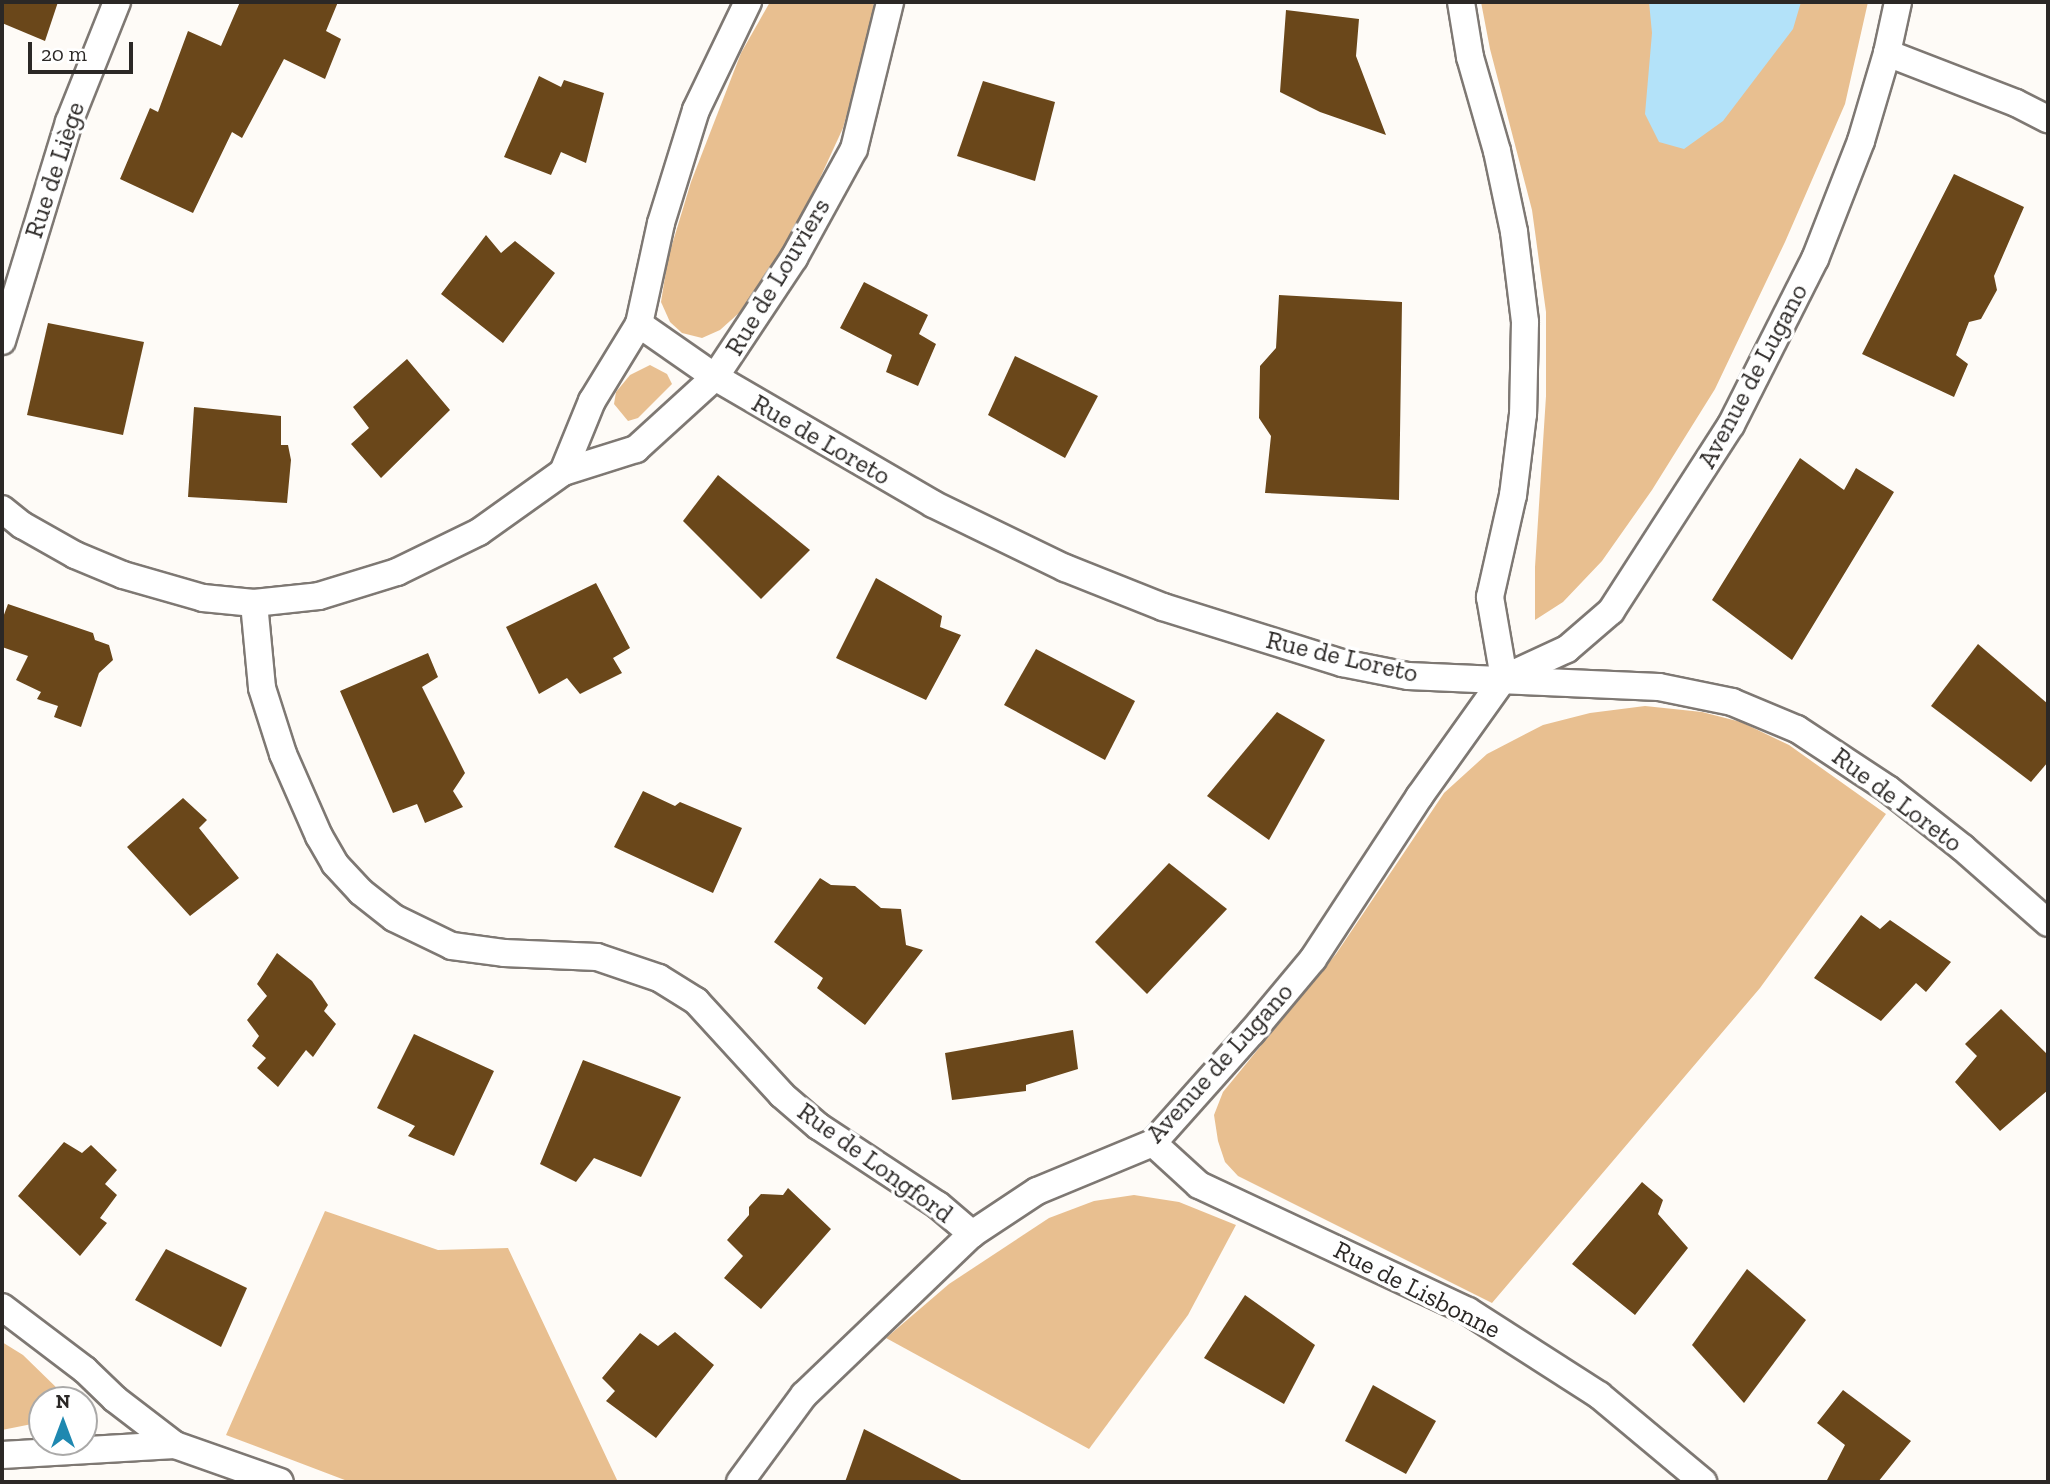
<!DOCTYPE html>
<meta charset="utf-8">
<style>
body{margin:0}
#map{position:relative;width:2050px;height:1484px;overflow:hidden;background:#fefbf7;font-family:"Zilla Slab",serif}
div>[style]{position:absolute}
[style*='--x']{left:calc(var(--x)*1px);top:calc(var(--y)*1px);width:calc(var(--w)*1px);rotate:calc(var(--a)*1deg)}
.green>*{inset:0;background:#e8bf90}
.water>*{inset:0;background:#b3e2f9}
.building>*{inset:0;background:#6a471a}
.roads{filter:drop-shadow(2px 0 #7e7873) drop-shadow(-2px 0 #7e7873) drop-shadow(0 2px #7e7873) drop-shadow(0 -2px #7e7873)}
.minor>*{height:26px;margin:-13px;padding:0 13px;transform-origin:13px;border-radius:13px;background:#fff}
span{translate:-50% -50%;white-space:nowrap;text-align:center;line-height:1.15;-webkit-text-stroke:7px #fff;paint-order:stroke}
.street-label{font-size:26px;color:#2b2826}
.frame{position:absolute;inset:0;border:4px solid #2b2826;pointer-events:none}
.north{position:absolute;left:28px;top:1386px;width:70px;height:70px;box-sizing:border-box;background:#fff;border:2px solid #aaa9a8;border-radius:50%;rotate:0deg;font-size:19px;font-weight:700;line-height:28px;text-align:center;color:#2b2826}
.north::after{content:'';display:block;margin:auto;width:24px;height:32px;background:#1f88b0;clip-path:polygon(50% 0,100% 100%,50% 72%,0 100%)}
.scale{position:absolute;left:28px;top:42px;width:105px;height:32px;box-sizing:border-box;border:4px solid #2b2826;border-top:0;padding-left:9px;font-size:21px;line-height:24px;white-space:nowrap;color:#2b2826;-webkit-text-stroke:5px #fff;paint-order:stroke}
</style>
<div id="map">
<div class="green">
<i style="clip-path:polygon(770px 2px,874px 2px,868px 38px,843px 128px,815px 189px,770px 273px,739px 313px,720px 330px,702px 338px,682px 333px,670px 322px,661px 302px,668px 258px,691px 182px,741px 53px)"></i>
<i style="clip-path:polygon(1481px 2px,1868px 2px,1845px 104px,1785px 242px,1715px 389px,1652px 490px,1602px 561px,1563px 602px,1535px 620px,1535px 567px,1546px 396px,1546px 312px,1532px 210px,1490px 49px)"></i>
<i style="clip-path:polygon(650px 365px,667px 374px,672px 384px,638px 418px,628px 421px,614px 404px,616px 392px,630px 375px)"></i>
<i style="clip-path:polygon(1645px 706px,1702px 712px,1741px 722px,1789px 745px,1886px 814px,1760px 988px,1492px 1303px,1238px 1176px,1225px 1162px,1218px 1141px,1214px 1115px,1223px 1092px,1336px 954px,1444px 793px,1487px 754px,1543px 725px,1590px 713px)"></i>
<i style="clip-path:polygon(1134px 1195px,1179px 1202px,1236px 1225px,1188px 1315px,1089px 1449px,886px 1338px,949px 1284px,1049px 1218px,1094px 1201px)"></i>
<i style="clip-path:polygon(325px 1211px,438px 1250px,508px 1248px,618px 1482px,350px 1482px,226px 1435px)"></i>
<i style="clip-path:polygon(2px 1342px,23px 1355px,62px 1393px,58px 1400px,42px 1400px,42px 1422px,2px 1430px)"></i>
</div>
<div class="water">
<i style="clip-path:polygon(1649px 2px,1801px 2px,1793px 29px,1723px 121px,1684px 149px,1659px 142px,1645px 114px,1652px 33px)"></i>
</div>
<div class="building">
<i style="clip-path:polygon(2px 2px,58px 2px,45px 41px,2px 23px)"></i>
<i style="clip-path:polygon(240px 2px,338px 2px,326px 31px,341px 39px,325px 79px,284px 59px,242px 138px,232px 132px,193px 213px,120px 179px,150px 108px,158px 112px,188px 31px,221px 46px)"></i>
<i style="clip-path:polygon(1286px 10px,1359px 19px,1356px 56px,1386px 135px,1320px 112px,1280px 92px)"></i>
<i style="clip-path:polygon(539px 76px,561px 87px,564px 80px,604px 93px,586px 163px,561px 152px,551px 175px,504px 157px)"></i>
<i style="clip-path:polygon(983px 81px,1055px 102px,1035px 181px,957px 156px)"></i>
<i style="clip-path:polygon(1954px 174px,2024px 207px,1994px 276px,1997px 290px,1981px 319px,1969px 322px,1956px 355px,1968px 364px,1954px 397px,1862px 354px)"></i>
<i style="clip-path:polygon(486px 235px,501px 253px,515px 241px,555px 273px,503px 343px,441px 294px)"></i>
<i style="clip-path:polygon(864px 282px,928px 315px,919px 334px,936px 344px,918px 386px,886px 372px,892px 355px,840px 328px)"></i>
<i style="clip-path:polygon(1279px 295px,1402px 302px,1399px 500px,1265px 493px,1271px 436px,1259px 418px,1260px 366px,1276px 348px)"></i>
<i style="clip-path:polygon(48px 323px,144px 342px,123px 435px,27px 415px)"></i>
<i style="clip-path:polygon(1015px 356px,1098px 396px,1065px 458px,988px 415px)"></i>
<i style="clip-path:polygon(407px 359px,450px 410px,381px 478px,351px 444px,369px 428px,353px 407px)"></i>
<i style="clip-path:polygon(194px 407px,281px 416px,281px 445px,288px 445px,291px 460px,287px 503px,188px 497px)"></i>
<i style="clip-path:polygon(1800px 458px,1844px 490px,1856px 468px,1894px 492px,1792px 660px,1712px 600px)"></i>
<i style="clip-path:polygon(718px 475px,810px 550px,761px 599px,683px 521px)"></i>
<i style="clip-path:polygon(876px 578px,942px 616px,940px 627px,961px 635px,926px 700px,836px 658px)"></i>
<i style="clip-path:polygon(596px 583px,630px 648px,613px 658px,622px 673px,580px 694px,567px 678px,539px 694px,506px 627px)"></i>
<i style="clip-path:polygon(8px 604px,93px 633px,95px 640px,109px 645px,113px 660px,99px 673px,81px 727px,54px 717px,58px 706px,37px 699px,41px 692px,16px 680px,28px 656px,2px 647px,2px 620px)"></i>
<i style="clip-path:polygon(1978px 644px,2048px 704px,2048px 762px,2031px 782px,1931px 706px)"></i>
<i style="clip-path:polygon(1036px 649px,1135px 701px,1105px 760px,1004px 705px)"></i>
<i style="clip-path:polygon(428px 653px,438px 677px,422px 687px,465px 773px,453px 791px,463px 807px,425px 823px,417px 804px,393px 813px,340px 691px)"></i>
<i style="clip-path:polygon(1277px 712px,1325px 740px,1269px 840px,1207px 796px)"></i>
<i style="clip-path:polygon(643px 791px,675px 806px,680px 802px,742px 828px,713px 893px,614px 847px)"></i>
<i style="clip-path:polygon(183px 798px,207px 820px,199px 828px,239px 878px,190px 916px,127px 847px)"></i>
<i style="clip-path:polygon(1169px 863px,1227px 909px,1147px 994px,1095px 942px)"></i>
<i style="clip-path:polygon(820px 878px,831px 885px,855px 886px,881px 908px,901px 909px,906px 945px,923px 950px,865px 1025px,817px 988px,823px 978px,774px 942px)"></i>
<i style="clip-path:polygon(1861px 915px,1880px 929px,1890px 920px,1951px 962px,1926px 992px,1916px 983px,1881px 1021px,1814px 978px)"></i>
<i style="clip-path:polygon(277px 953px,312px 981px,328px 1005px,324px 1011px,336px 1024px,313px 1057px,306px 1050px,278px 1087px,257px 1068px,266px 1058px,252px 1046px,259px 1036px,247px 1020px,267px 996px,257px 984px)"></i>
<i style="clip-path:polygon(2001px 1009px,2048px 1055px,2048px 1090px,2000px 1131px,1955px 1082px,1977px 1056px,1965px 1044px)"></i>
<i style="clip-path:polygon(1073px 1030px,1078px 1069px,1026px 1085px,1026px 1091px,952px 1100px,945px 1053px)"></i>
<i style="clip-path:polygon(414px 1034px,494px 1071px,454px 1156px,408px 1136px,415px 1126px,377px 1108px)"></i>
<i style="clip-path:polygon(583px 1060px,681px 1097px,641px 1177px,594px 1158px,576px 1182px,540px 1164px)"></i>
<i style="clip-path:polygon(64px 1142px,82px 1153px,91px 1145px,117px 1170px,105px 1184px,117px 1195px,100px 1218px,107px 1223px,80px 1256px,18px 1196px)"></i>
<i style="clip-path:polygon(1642px 1182px,1663px 1200px,1658px 1214px,1688px 1248px,1635px 1315px,1572px 1264px)"></i>
<i style="clip-path:polygon(788px 1188px,831px 1229px,761px 1309px,724px 1278px,743px 1256px,727px 1240px,749px 1215px,749px 1207px,761px 1194px,783px 1195px)"></i>
<i style="clip-path:polygon(166px 1249px,247px 1288px,221px 1347px,135px 1300px)"></i>
<i style="clip-path:polygon(1747px 1269px,1806px 1320px,1744px 1403px,1692px 1345px)"></i>
<i style="clip-path:polygon(1245px 1295px,1315px 1345px,1284px 1404px,1204px 1358px)"></i>
<i style="clip-path:polygon(675px 1332px,714px 1365px,656px 1438px,606px 1401px,615px 1391px,602px 1378px,640px 1333px,658px 1346px)"></i>
<i style="clip-path:polygon(1373px 1385px,1436px 1421px,1406px 1474px,1345px 1441px)"></i>
<i style="clip-path:polygon(1843px 1390px,1911px 1441px,1878px 1482px,1826px 1482px,1845px 1445px,1817px 1423px)"></i>
<i style="clip-path:polygon(864px 1429px,965px 1482px,845px 1482px)"></i>
</div>
<div class="roads">
<div class="minor">
<i style="--x:1461;--y:2;--w:56;--a:80.7"></i>
<i style="--x:1470;--y:57;--w:98;--a:74"></i>
<i style="--x:1497;--y:151;--w:83;--a:78.1"></i>
<i style="--x:1514;--y:232;--w:91;--a:83"></i>
<i style="--x:1525;--y:322;--w:92;--a:91.2"></i>
<i style="--x:1523;--y:414;--w:82;--a:97"></i>
<i style="--x:1513;--y:495;--w:105;--a:102.7"></i>
<i style="--x:1490;--y:597;--w:82;--a:80.2"></i>
<i style="--x:1887;--y:53;--w:138;--a:21.2"></i>
<i style="--x:2016;--y:103;--w:36;--a:27"></i>
<i style="--x:639;--y:324;--w:93;--a:34.9"></i>
<i style="--x:715;--y:377;--w:252;--a:30.2"></i>
<i style="--x:933;--y:504;--w:147;--a:25.9"></i>
<i style="--x:1065;--y:568;--w:105;--a:21.7"></i>
<i style="--x:1163;--y:607;--w:188;--a:17.4"></i>
<i style="--x:1342;--y:663;--w:67;--a:11.1"></i>
<i style="--x:1408;--y:676;--w:251;--a:2.5"></i>
<i style="--x:1659;--y:687;--w:75;--a:11.6"></i>
<i style="--x:1732;--y:702;--w:70;--a:22.6"></i>
<i style="--x:1797;--y:729;--w:109;--a:33.4"></i>
<i style="--x:1888;--y:789;--w:95;--a:38.2"></i>
<i style="--x:1963;--y:848;--w:113;--a:41.4"></i>
<i style="--x:2;--y:341;--w:229;--a:-73"></i>
<i style="--x:69;--y:122;--w:129;--a:-68.2"></i>
<i style="--x:563;--y:472;--w:77;--a:-67.8"></i>
<i style="--x:592;--y:401;--w:90;--a:-58.6"></i>
<i style="--x:639;--y:324;--w:103;--a:-77.7"></i>
<i style="--x:661;--y:223;--w:118;--a:-72.8"></i>
<i style="--x:696;--y:110;--w:120;--a:-64.3"></i>
<i style="--x:2;--y:509;--w:26;--a:39"></i>
<i style="--x:22;--y:525;--w:61;--a:29.5"></i>
<i style="--x:75;--y:555;--w:52;--a:22.6"></i>
<i style="--x:123;--y:575;--w:83;--a:16"></i>
<i style="--x:203;--y:598;--w:51;--a:5.6"></i>
<i style="--x:254;--y:603;--w:65;--a:-6.1"></i>
<i style="--x:319;--y:596;--w:82;--a:-17.1"></i>
<i style="--x:397;--y:572;--w:91;--a:-26"></i>
<i style="--x:479;--y:532;--w:103;--a:-35.5"></i>
<i style="--x:563;--y:472;--w:77;--a:-17.5"></i>
<i style="--x:636;--y:449;--w:107;--a:-42.3"></i>
<i style="--x:715;--y:377;--w:143;--a:-56.4"></i>
<i style="--x:794;--y:258;--w:124;--a:-61.2"></i>
<i style="--x:854;--y:149;--w:151;--a:-76.2"></i>
<i style="--x:254;--y:603;--w:85;--a:84.6"></i>
<i style="--x:262;--y:688;--w:69;--a:72.3"></i>
<i style="--x:283;--y:754;--w:90;--a:66.3"></i>
<i style="--x:319;--y:836;--w:32;--a:60"></i>
<i style="--x:335;--y:864;--w:38;--a:47"></i>
<i style="--x:361;--y:892;--w:42;--a:38.2"></i>
<i style="--x:394;--y:918;--w:64;--a:25.8"></i>
<i style="--x:452;--y:946;--w:52;--a:7.7"></i>
<i style="--x:504;--y:953;--w:93;--a:2.5"></i>
<i style="--x:597;--y:957;--w:65;--a:18.7"></i>
<i style="--x:659;--y:978;--w:44;--a:31.9"></i>
<i style="--x:696;--y:1001;--w:127;--a:47.5"></i>
<i style="--x:782;--y:1095;--w:48;--a:40.7"></i>
<i style="--x:818;--y:1126;--w:144;--a:33.4"></i>
<i style="--x:938;--y:1205;--w:45;--a:40.5"></i>
<i style="--x:1153;--y:1143;--w:62;--a:42.4"></i>
<i style="--x:1199;--y:1185;--w:297;--a:25.1"></i>
<i style="--x:1468;--y:1311;--w:156;--a:32.7"></i>
<i style="--x:1599;--y:1395;--w:136;--a:39.9"></i>
<i style="--x:2;--y:1307;--w:104;--a:37.2"></i>
<i style="--x:85;--y:1370;--w:42;--a:44"></i>
<i style="--x:115;--y:1399;--w:76;--a:37.5"></i>
<i style="--x:175;--y:1445;--w:111;--a:19.4"></i>
<i style="--x:2;--y:1455;--w:173;--a:-3.3"></i>
<i style="--x:740;--y:1482;--w:108;--a:-53.7"></i>
<i style="--x:804;--y:1395;--w:233;--a:-43.8"></i>
<i style="--x:972;--y:1234;--w:78;--a:-33.5"></i>
<i style="--x:1037;--y:1191;--w:126;--a:-22.5"></i>
<i style="--x:1153;--y:1143;--w:149;--a:-48.3"></i>
<i style="--x:1252;--y:1032;--w:95;--a:-50.1"></i>
<i style="--x:1313;--y:959;--w:194;--a:-56.8"></i>
<i style="--x:1419;--y:797;--w:146;--a:-54.5"></i>
<i style="--x:1504;--y:678;--w:69;--a:-24.7"></i>
<i style="--x:1567;--y:649;--w:58;--a:-40.8"></i>
<i style="--x:1611;--y:611;--w:221;--a:-57.2"></i>
<i style="--x:1731;--y:425;--w:186;--a:-63.2"></i>
<i style="--x:1815;--y:259;--w:127;--a:-68.7"></i>
<i style="--x:1861;--y:141;--w:92;--a:-73.5"></i>
<i style="--x:1887;--y:53;--w:52;--a:-77.8"></i>
</div>
</div>
<div class="street-label">
<span style="left:55px;top:170px;rotate:-72deg">Rue de Liège</span>
<span style="left:778px;top:277px;rotate:-59deg">Rue de Louviers</span>
<span style="left:1753px;top:376px;rotate:-62deg">Avenue de Lugano</span>
<span style="left:821px;top:440px;rotate:30deg">Rue de Loreto</span>
<span style="left:1342px;top:657px;rotate:13deg">Rue de Loreto</span>
<span style="left:1897px;top:800px;rotate:37deg">Rue de Loreto</span>
<span style="left:1220px;top:1063px;rotate:-48deg">Avenue de Lugano</span>
<span style="left:875px;top:1163px;rotate:36deg">Rue de Longford</span>
<span style="left:1417px;top:1290px;rotate:27deg">Rue de Lisbonne</span>
</div>
<div class="frame"></div>
<div class="north">N</div>
<div class="scale">20 m</div>
</div>
